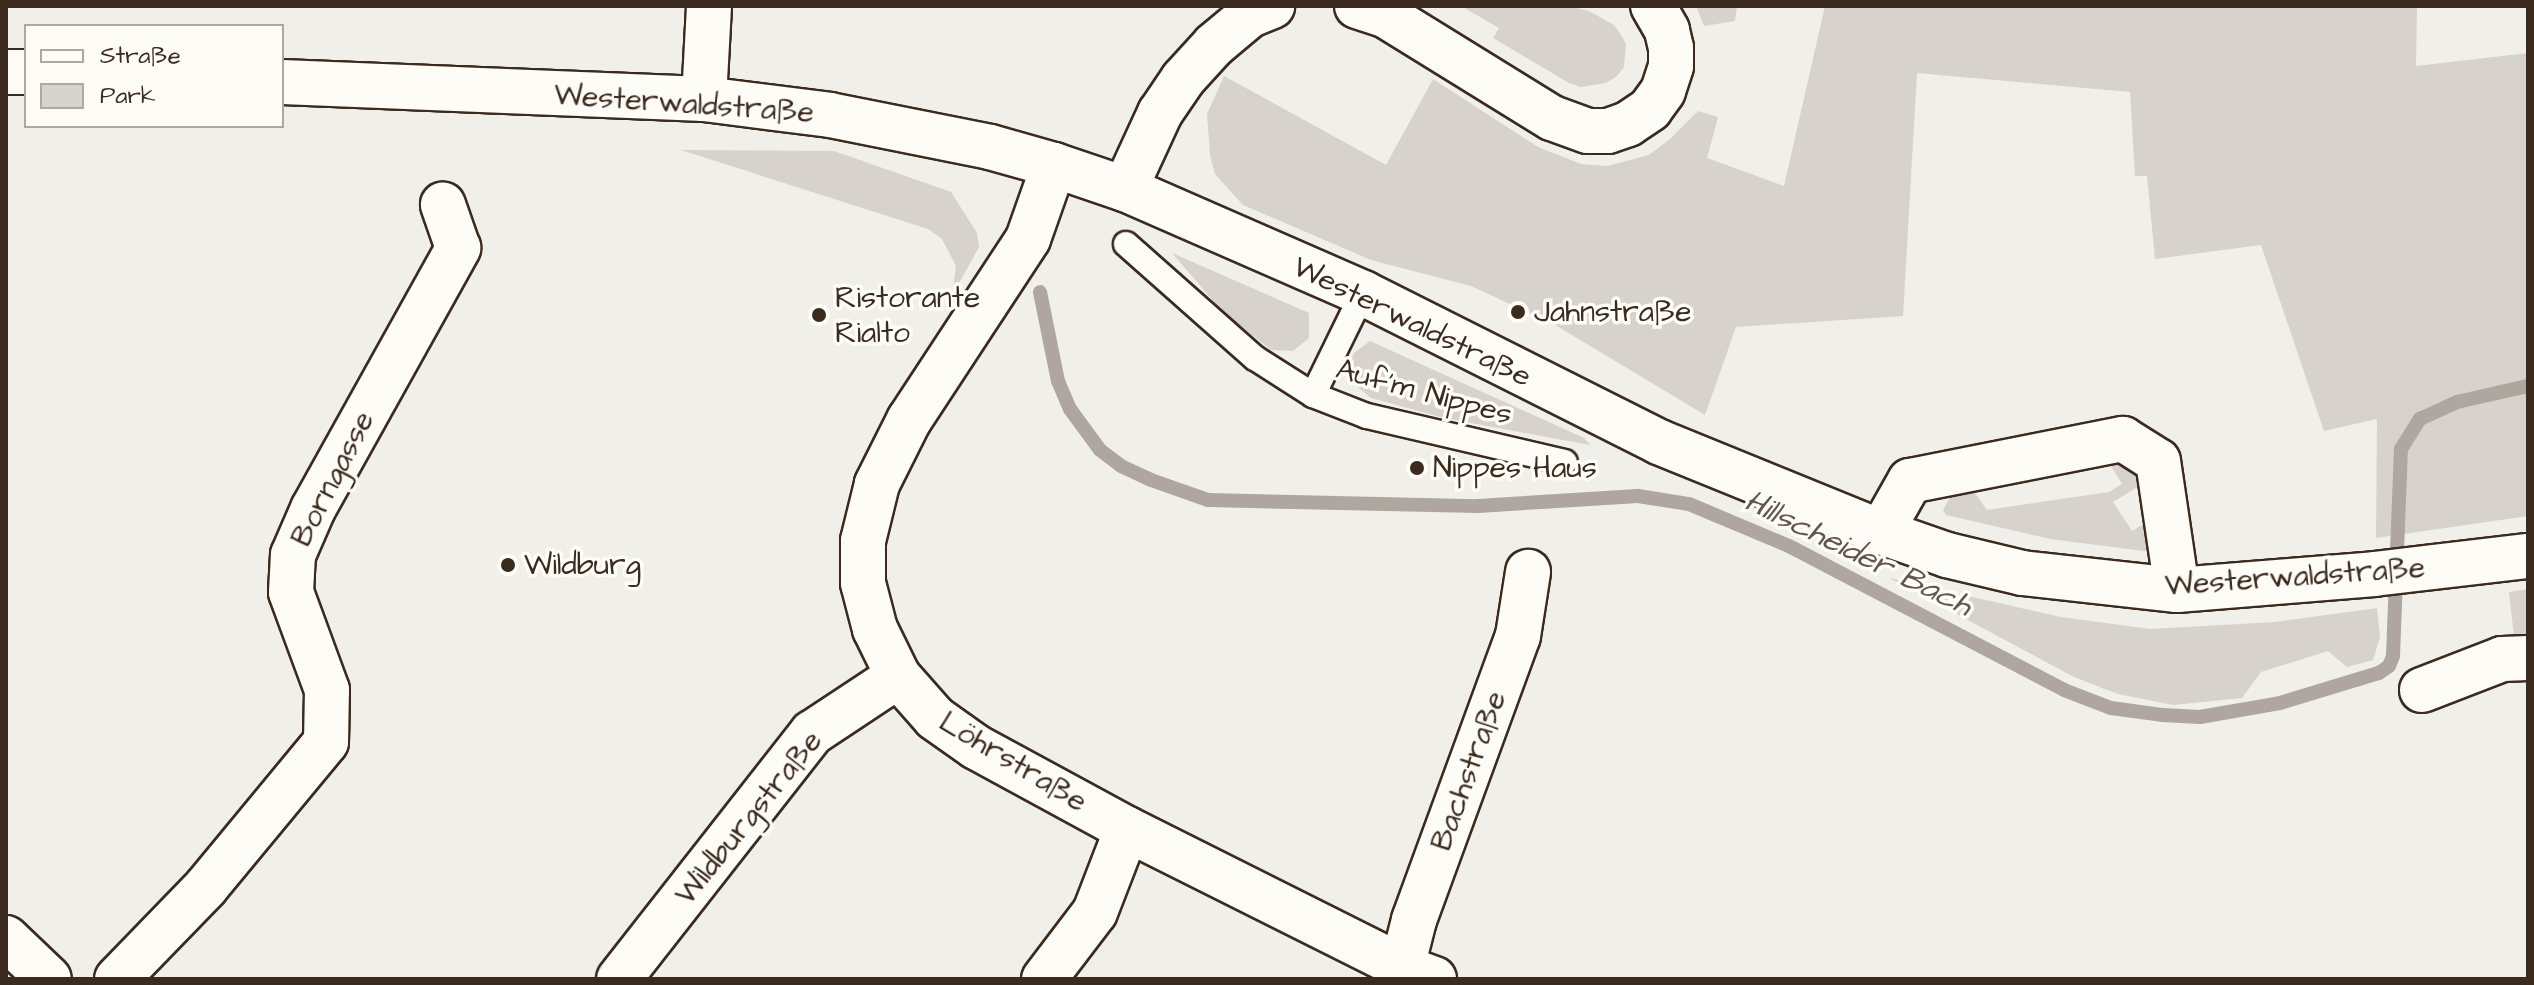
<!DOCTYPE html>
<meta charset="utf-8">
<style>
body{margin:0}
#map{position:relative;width:2534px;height:985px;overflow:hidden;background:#f1efea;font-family:"Architects Daughter",sans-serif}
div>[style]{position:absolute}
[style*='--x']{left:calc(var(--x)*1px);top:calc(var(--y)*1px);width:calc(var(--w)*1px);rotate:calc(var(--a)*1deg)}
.green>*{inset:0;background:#d7d2cc}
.stream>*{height:14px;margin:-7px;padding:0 7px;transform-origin:7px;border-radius:7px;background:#aea69f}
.roads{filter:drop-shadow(2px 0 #3b2a1e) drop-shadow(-2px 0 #3b2a1e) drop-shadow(0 2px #3b2a1e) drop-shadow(0 -2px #3b2a1e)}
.service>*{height:24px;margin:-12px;padding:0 12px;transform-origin:12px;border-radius:12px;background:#fdfcf7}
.minor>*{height:44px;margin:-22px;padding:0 22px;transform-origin:22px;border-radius:22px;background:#fdfcf7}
.tertiary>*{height:44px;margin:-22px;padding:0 22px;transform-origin:22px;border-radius:22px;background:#fdfcf7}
.secondary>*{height:44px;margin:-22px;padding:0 22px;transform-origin:22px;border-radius:22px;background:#fdfcf7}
.dots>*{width:22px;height:22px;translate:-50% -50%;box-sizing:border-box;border:4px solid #fdfcf7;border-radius:50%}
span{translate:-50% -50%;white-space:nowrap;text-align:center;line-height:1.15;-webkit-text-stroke:7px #fdfcf7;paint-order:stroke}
.street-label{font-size:30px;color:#3b2a1e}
.poi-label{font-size:30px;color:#3b2a1e}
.left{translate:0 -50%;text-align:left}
.water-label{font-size:32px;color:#63554b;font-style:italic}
.frame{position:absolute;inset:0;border:8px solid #3b2a1e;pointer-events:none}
.legend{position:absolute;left:24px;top:24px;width:260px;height:104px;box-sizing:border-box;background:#fdfcf7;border:2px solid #afa8a0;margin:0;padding:10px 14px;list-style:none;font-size:24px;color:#3b2a1e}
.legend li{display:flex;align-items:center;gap:16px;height:40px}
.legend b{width:40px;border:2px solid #afa8a0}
</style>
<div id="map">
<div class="green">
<i style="clip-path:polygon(1461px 6px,1569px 6px,1589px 11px,1614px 25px,1621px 35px,1626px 44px,1624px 67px,1617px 76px,1606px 83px,1581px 87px,1569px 83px,1493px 38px,1499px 28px)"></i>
<i style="clip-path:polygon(1696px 6px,1737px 6px,1735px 21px,1704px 26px)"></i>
<i style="clip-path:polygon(1825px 6px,2417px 6px,2416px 66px,2528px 53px,2528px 516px,2376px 538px,2377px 419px,2324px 431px,2261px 245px,2155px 259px,2147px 176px,2135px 176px,2130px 92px,1917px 73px,1903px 316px,1736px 327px,1705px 415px,1557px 326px,1471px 286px,1371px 260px,1243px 205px,1215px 174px,1210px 155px,1207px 114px,1224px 76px,1386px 165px,1433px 79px,1538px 147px,1581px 164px,1607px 166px,1649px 155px,1670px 139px,1698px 111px,1718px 117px,1707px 158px,1784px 186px)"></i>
<i style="clip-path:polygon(681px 150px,834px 151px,951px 192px,977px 233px,979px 247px,952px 296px,956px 266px,942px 239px,928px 229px)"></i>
<i style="clip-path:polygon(1172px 253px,1309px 313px,1309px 338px,1293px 351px,1271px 350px,1221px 310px)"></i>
<i style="clip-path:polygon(1370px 341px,1584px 438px,1590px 445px,1444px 418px,1371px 398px,1354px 384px,1350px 363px,1354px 353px)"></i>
<i style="clip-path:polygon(2118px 456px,2149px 480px,2113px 502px,2132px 531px,2157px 516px,2159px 553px,2050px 539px,1946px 515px,1943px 510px,1954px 490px,1969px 485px,1987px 510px,2109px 492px,2122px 484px,2107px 460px)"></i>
<i style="clip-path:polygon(1889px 578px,2061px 617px,2150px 629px,2275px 622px,2377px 608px,2380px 637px,2373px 660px,2347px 667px,2328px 651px,2261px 672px,2242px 698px,2173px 705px,2118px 694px,2074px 677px)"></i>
<i style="clip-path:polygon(2528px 589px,2528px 638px,2514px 637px,2509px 592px)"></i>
</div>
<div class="stream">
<i style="--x:1040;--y:292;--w:91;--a:78.6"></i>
<i style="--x:1058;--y:381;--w:30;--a:67"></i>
<i style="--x:1070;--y:409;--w:51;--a:53.8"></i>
<i style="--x:1100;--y:450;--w:26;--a:37"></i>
<i style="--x:1121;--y:466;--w:33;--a:25"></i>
<i style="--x:1151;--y:480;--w:60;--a:19.3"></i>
<i style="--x:1208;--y:500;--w:270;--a:1.3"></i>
<i style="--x:1478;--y:506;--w:160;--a:-3.6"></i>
<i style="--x:1638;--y:496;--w:52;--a:8.9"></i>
<i style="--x:1689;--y:504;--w:108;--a:22.8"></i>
<i style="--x:1789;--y:546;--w:310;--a:27.6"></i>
<i style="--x:2064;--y:690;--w:50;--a:21"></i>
<i style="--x:2111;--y:708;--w:51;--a:7.8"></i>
<i style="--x:2162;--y:715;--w:38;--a:3"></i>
<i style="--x:2200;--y:717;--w:81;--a:-9.9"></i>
<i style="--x:2280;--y:703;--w:103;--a:-16.9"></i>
<i style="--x:2379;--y:673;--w:12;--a:-35"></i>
<i style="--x:2389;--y:666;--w:11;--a:-68"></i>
<i style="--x:2393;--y:656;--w:207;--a:-87.8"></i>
<i style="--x:2401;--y:449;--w:36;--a:-58"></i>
<i style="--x:2420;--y:419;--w:41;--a:-24.7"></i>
<i style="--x:2457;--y:402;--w:73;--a:-12.7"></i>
</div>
<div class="roads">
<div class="service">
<i style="--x:1126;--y:244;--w:172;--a:41.5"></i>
<i style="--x:1255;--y:358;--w:69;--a:32.5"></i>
<i style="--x:1313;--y:395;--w:58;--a:21.3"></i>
<i style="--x:1367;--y:416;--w:203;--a:13.1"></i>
<i style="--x:1313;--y:395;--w:114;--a:-63.9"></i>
</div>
<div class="minor">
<i style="--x:704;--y:99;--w:93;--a:-86.9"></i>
<i style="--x:1054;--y:165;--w:78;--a:109.4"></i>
<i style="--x:1028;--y:239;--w:217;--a:123.3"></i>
<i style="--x:909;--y:420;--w:72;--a:116.6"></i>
<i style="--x:877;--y:484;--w:59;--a:103.8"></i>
<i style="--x:863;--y:541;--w:42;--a:90"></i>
<i style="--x:863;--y:583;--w:48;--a:75.4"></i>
<i style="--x:875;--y:629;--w:52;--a:63.9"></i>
<i style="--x:898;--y:676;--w:56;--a:48.6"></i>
<i style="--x:935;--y:718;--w:50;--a:35.3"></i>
<i style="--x:976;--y:747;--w:172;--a:28.5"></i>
<i style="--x:1127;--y:829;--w:310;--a:26.6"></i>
<i style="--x:1404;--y:968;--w:32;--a:20"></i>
<i style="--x:1881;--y:532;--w:59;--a:-60.4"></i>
<i style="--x:1910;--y:481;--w:217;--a:-11.2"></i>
<i style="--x:2123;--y:439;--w:41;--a:32.2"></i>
<i style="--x:2158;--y:461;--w:130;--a:81.6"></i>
<i style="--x:2422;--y:690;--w:86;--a:-21.2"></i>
<i style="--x:2502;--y:659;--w:26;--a:-2"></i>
<i style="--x:6;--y:938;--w:59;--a:43.6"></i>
<i style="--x:117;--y:979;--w:128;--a:-45.9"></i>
<i style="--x:206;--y:887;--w:188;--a:-50.4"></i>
<i style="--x:326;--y:742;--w:52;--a:-88.9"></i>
<i style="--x:327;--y:690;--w:104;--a:-110.2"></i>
<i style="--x:291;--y:592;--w:37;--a:-87"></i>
<i style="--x:293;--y:555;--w:50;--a:-66.5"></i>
<i style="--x:313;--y:509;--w:299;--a:-60.9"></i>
<i style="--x:458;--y:248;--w:46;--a:-109.2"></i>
<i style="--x:619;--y:979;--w:313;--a:-51.9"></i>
<i style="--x:812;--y:733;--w:103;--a:-33.5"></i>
<i style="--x:1044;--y:979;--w:84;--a:-52.7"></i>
<i style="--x:1095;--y:912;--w:89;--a:-68.9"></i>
<i style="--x:1399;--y:979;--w:61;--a:-75.7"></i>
<i style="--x:1414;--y:920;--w:302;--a:-69.9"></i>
<i style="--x:1518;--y:636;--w:65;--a:-81.1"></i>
</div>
<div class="tertiary">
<i style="--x:1357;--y:6;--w:29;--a:18"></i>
<i style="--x:1385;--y:15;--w:196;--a:31.7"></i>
<i style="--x:1552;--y:118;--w:38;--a:20"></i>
<i style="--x:1588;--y:131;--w:20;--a:0"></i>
<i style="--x:1608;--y:131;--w:21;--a:-19"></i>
<i style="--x:1628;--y:124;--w:27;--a:-34"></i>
<i style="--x:1650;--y:109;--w:22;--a:-54"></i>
<i style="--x:1663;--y:91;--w:26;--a:-72"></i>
<i style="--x:1671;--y:66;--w:18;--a:-90"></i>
<i style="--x:1671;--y:48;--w:18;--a:-103"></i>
<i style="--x:1667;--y:30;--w:28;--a:-120"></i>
<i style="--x:1125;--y:189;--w:84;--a:-65.3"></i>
<i style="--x:1160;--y:113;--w:41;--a:-55.9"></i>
<i style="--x:1183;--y:79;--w:46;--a:-47.6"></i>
<i style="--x:1214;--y:45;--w:47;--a:-39.8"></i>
<i style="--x:1250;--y:15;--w:24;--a:-22"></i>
</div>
<div class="secondary">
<i style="--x:6;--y:72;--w:20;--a:0"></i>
<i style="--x:282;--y:82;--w:422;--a:2.3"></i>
<i style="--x:704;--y:99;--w:127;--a:7.2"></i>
<i style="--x:830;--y:115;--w:163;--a:11.3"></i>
<i style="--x:990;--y:147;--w:66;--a:15.7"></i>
<i style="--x:1054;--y:165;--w:75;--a:18.7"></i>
<i style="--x:1125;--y:189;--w:260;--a:23.6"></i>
<i style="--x:1363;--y:293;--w:331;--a:26.7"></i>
<i style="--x:1659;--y:442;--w:240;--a:22.1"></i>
<i style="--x:1881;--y:532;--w:70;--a:19.2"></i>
<i style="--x:1947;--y:555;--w:77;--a:13.5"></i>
<i style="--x:2022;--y:573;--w:156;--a:6.3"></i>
<i style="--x:2177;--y:590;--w:198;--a:-4.6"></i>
<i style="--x:2374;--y:574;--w:155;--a:-6.7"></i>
</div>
</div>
<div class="dots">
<i style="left:1518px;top:312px;background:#3b2a1e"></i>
<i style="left:819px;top:315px;background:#3b2a1e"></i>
<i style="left:1417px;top:468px;background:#3b2a1e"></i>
<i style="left:508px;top:565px;background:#3b2a1e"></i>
</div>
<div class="street-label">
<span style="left:684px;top:104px;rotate:4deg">Westerwaldstraße</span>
<span style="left:1412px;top:322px;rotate:26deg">Westerwaldstraße</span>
<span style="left:1424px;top:392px;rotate:15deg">Auf'm Nippes</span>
<span style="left:333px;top:479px;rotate:-63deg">Borngasse</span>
<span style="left:2295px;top:577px;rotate:-4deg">Westerwaldstraße</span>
<span style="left:1013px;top:762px;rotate:31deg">Löhrstraße</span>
<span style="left:1469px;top:771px;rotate:-70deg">Bachstraße</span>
<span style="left:749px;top:818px;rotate:-51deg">Wildburgstraße</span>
</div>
<div class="poi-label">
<span class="left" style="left:835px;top:315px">Ristorante<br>Rialto</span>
<span class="left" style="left:1534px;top:312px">Jahnstraße</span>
<span class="left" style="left:1433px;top:468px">Nippes Haus</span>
<span class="left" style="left:524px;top:565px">Wildburg</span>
</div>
<div class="water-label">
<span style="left:1858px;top:554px;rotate:26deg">Hillscheider Bach</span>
</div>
<div class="frame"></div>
<ul class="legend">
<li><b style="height:10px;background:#fdfcf7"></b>Straße</li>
<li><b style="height:22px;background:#d7d2cc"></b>Park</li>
</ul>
</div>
